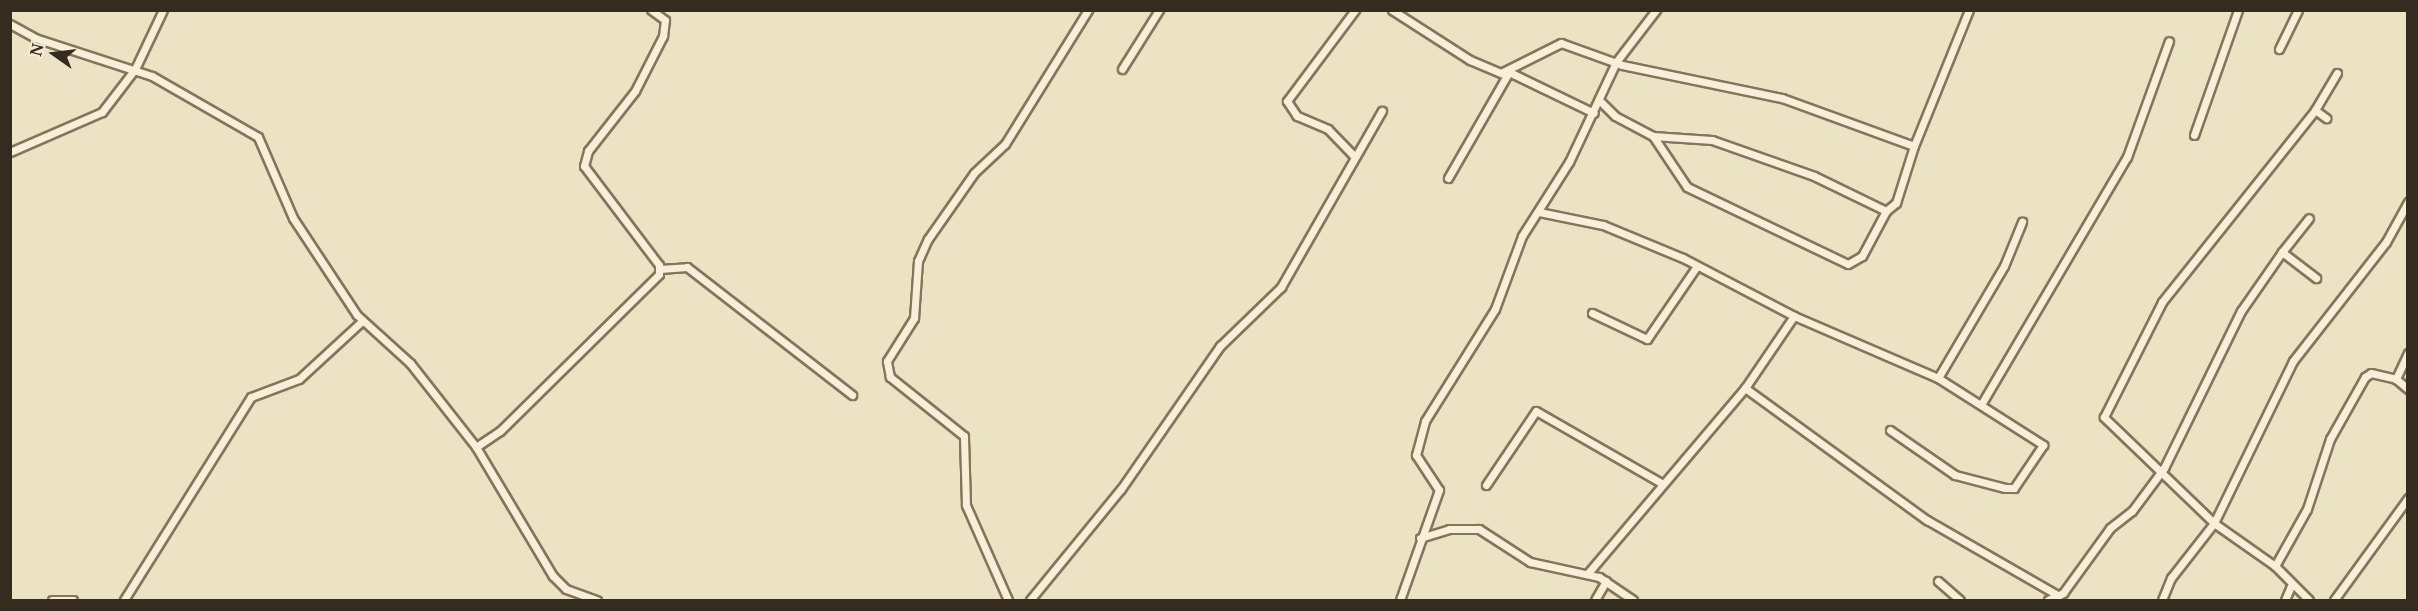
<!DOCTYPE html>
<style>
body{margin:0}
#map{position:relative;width:2418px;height:611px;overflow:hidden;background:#ece2c4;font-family:"Noto Serif",serif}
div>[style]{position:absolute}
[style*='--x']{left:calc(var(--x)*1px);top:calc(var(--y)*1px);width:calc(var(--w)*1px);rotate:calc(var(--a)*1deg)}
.roads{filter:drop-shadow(2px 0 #86745b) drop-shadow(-2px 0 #86745b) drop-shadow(0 2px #86745b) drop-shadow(0 -2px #86745b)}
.street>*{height:7px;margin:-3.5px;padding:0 3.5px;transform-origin:3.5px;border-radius:3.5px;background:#f7efd7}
span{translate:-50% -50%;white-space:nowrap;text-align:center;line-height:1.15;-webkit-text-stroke:4.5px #f4ecd3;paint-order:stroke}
.frame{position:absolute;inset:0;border:12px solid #362b1f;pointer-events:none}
.north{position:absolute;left:24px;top:24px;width:60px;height:60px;-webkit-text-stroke:4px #f4ecd3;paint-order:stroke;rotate:284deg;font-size:16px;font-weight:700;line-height:24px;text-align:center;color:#362b1f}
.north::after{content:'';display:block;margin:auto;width:21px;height:27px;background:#362b1f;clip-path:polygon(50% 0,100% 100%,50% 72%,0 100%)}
</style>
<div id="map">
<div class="roads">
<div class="street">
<i style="--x:1392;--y:10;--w:93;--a:32.7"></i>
<i style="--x:1470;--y:60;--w:34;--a:23"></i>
<i style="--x:1501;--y:73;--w:67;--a:-26.6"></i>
<i style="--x:1561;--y:43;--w:65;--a:19.8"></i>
<i style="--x:1622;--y:65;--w:163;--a:11.7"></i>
<i style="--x:1782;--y:98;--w:140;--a:20"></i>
<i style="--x:1914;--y:146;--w:147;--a:-68"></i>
<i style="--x:10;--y:24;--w:29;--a:29"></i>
<i style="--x:35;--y:38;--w:123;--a:18"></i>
<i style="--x:152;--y:76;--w:122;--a:29.9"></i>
<i style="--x:258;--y:137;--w:88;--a:66.6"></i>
<i style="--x:293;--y:218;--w:116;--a:56.6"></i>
<i style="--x:357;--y:315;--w:72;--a:42.2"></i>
<i style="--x:410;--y:363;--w:107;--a:51.8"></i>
<i style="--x:476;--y:447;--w:150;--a:59.2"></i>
<i style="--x:553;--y:576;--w:18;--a:45"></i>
<i style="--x:566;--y:589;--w:33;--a:20"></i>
<i style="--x:2279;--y:49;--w:43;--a:-64"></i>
<i style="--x:1122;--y:69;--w:70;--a:-57.9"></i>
<i style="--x:1600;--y:101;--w:21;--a:45"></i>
<i style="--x:1615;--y:116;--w:43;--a:27.8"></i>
<i style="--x:1653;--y:136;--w:59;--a:3.9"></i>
<i style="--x:1712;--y:140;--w:108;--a:19.4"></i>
<i style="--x:1814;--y:176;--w:80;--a:25.9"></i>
<i style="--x:1886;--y:211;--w:13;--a:-39"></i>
<i style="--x:1896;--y:203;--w:60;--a:-72.5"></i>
<i style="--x:2315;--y:110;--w:14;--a:36"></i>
<i style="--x:2194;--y:135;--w:133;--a:-70.6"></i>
<i style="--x:1653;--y:136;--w:61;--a:56.3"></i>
<i style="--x:1687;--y:187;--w:178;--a:25.6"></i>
<i style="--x:1848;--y:264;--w:16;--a:-30"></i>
<i style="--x:1862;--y:256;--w:51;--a:-61.9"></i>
<i style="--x:10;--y:152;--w:100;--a:-23.5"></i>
<i style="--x:102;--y:112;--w:54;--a:-52.5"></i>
<i style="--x:135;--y:69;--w:65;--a:-64.6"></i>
<i style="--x:1353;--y:155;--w:36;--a:-134"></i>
<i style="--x:1328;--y:129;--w:34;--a:-157"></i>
<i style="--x:1297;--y:116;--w:18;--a:-124"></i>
<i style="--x:1287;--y:101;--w:114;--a:-53.2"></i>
<i style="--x:1448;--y:178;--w:122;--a:-60.1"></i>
<i style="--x:1509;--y:72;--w:94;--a:25.8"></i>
<i style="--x:1539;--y:212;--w:65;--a:11.5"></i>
<i style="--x:1603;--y:225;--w:87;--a:22.4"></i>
<i style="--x:1683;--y:258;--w:125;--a:27.6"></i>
<i style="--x:1794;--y:316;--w:157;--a:23.3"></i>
<i style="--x:1938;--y:378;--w:125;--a:32.5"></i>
<i style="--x:2043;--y:445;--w:52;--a:124"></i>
<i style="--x:2014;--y:488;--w:9;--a:180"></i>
<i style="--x:2005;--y:488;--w:52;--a:-165.4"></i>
<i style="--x:1955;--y:475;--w:79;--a:-145.3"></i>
<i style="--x:2282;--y:252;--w:43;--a:-51.5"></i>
<i style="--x:660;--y:269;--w:27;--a:-4"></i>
<i style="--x:687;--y:267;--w:209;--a:37.8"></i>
<i style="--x:1592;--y:313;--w:61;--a:25.3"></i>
<i style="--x:1647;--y:339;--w:88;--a:-55.6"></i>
<i style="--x:2408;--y:353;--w:29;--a:115"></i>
<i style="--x:2396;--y:379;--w:16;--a:40"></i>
<i style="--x:1938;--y:378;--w:130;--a:-59.5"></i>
<i style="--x:2004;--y:266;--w:48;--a:-67.8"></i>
<i style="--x:1745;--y:388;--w:225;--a:36"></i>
<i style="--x:1927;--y:520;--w:152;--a:29.9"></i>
<i style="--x:1982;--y:403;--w:286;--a:-59.5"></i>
<i style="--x:2127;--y:157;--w:123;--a:-70.1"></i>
<i style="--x:476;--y:447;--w:29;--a:-34"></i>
<i style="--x:500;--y:431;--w:223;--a:-44.6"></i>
<i style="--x:659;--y:274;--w:9;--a:-90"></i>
<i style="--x:659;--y:265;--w:124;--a:-127.1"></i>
<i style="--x:584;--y:166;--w:16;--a:-75"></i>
<i style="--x:588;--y:151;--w:76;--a:-51.9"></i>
<i style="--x:635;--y:91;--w:62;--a:-63"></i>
<i style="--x:663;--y:36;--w:16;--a:-83"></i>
<i style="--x:665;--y:20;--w:17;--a:-144"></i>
<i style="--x:1486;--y:485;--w:89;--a:-56"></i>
<i style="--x:1536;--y:411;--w:146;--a:29.9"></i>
<i style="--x:1420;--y:538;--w:30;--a:-17"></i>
<i style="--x:1449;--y:529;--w:30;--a:0"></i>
<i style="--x:1479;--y:529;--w:61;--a:32.9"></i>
<i style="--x:1530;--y:562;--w:71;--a:12.3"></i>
<i style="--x:1599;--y:577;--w:41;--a:34.1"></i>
<i style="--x:2275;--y:566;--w:65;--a:-60.7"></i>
<i style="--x:2307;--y:509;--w:74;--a:-71.8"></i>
<i style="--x:2330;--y:439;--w:71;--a:-60.6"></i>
<i style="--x:2365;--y:377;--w:7;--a:-34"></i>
<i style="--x:2371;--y:373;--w:26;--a:13"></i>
<i style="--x:1588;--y:573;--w:243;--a:-49.7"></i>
<i style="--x:1745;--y:388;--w:87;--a:-55.8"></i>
<i style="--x:1938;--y:581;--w:29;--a:41"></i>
<i style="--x:52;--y:600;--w:21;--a:0"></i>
<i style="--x:124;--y:600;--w:239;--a:-58"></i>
<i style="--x:251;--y:397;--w:51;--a:-20.6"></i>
<i style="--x:299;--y:379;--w:86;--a:-42.6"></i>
<i style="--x:1008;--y:600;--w:104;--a:-113.9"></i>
<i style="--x:966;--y:505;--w:69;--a:-91.7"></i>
<i style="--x:964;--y:436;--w:95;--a:-141.4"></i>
<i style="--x:890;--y:377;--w:16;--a:-101"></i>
<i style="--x:887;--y:361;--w:51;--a:-57.9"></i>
<i style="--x:914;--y:318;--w:57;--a:-86"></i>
<i style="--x:918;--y:261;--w:24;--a:-66"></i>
<i style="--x:928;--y:239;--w:80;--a:-55.1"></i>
<i style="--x:974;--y:173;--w:42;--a:-43.1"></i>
<i style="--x:1005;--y:144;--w:158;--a:-58.2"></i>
<i style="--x:1030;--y:600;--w:144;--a:-50.7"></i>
<i style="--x:1121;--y:489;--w:174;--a:-55.3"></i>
<i style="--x:1220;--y:346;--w:85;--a:-44"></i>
<i style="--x:1281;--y:287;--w:203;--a:-60.2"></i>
<i style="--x:1400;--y:600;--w:117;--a:-70.5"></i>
<i style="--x:1439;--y:490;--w:42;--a:-123.3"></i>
<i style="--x:1416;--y:455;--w:35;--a:-75"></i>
<i style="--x:1425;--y:421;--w:132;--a:-58"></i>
<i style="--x:1495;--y:309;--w:78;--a:-69.7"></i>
<i style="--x:1522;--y:236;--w:88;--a:-57.6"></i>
<i style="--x:1569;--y:162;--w:110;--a:-64.8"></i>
<i style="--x:1616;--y:62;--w:66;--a:-52.4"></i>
<i style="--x:1595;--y:600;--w:22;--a:-60"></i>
<i style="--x:2048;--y:600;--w:17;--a:-25"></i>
<i style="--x:2063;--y:593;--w:80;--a:-54.1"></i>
<i style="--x:2110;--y:528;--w:28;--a:-38"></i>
<i style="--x:2132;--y:511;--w:54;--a:-53.3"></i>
<i style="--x:2164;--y:468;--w:175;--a:-63.9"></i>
<i style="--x:2241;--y:311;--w:72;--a:-55.2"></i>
<i style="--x:2282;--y:252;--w:43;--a:37.4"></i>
<i style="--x:2162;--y:600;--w:24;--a:-68"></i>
<i style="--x:2171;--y:578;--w:70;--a:-52"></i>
<i style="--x:2214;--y:523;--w:180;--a:-64"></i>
<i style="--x:2293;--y:361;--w:151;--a:-52"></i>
<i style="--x:2386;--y:242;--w:46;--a:-61.2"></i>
<i style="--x:2285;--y:600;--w:15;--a:-67"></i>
<i style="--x:2309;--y:600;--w:48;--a:-135"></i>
<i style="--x:2275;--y:566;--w:75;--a:-144.8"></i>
<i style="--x:2214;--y:523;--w:153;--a:-136.1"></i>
<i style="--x:2104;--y:417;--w:129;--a:-63.2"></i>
<i style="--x:2162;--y:302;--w:246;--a:-51.4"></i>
<i style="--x:2315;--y:110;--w:43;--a:-59.3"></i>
<i style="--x:2334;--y:600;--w:126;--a:-54"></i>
</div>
</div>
<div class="frame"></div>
<div class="north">N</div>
</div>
